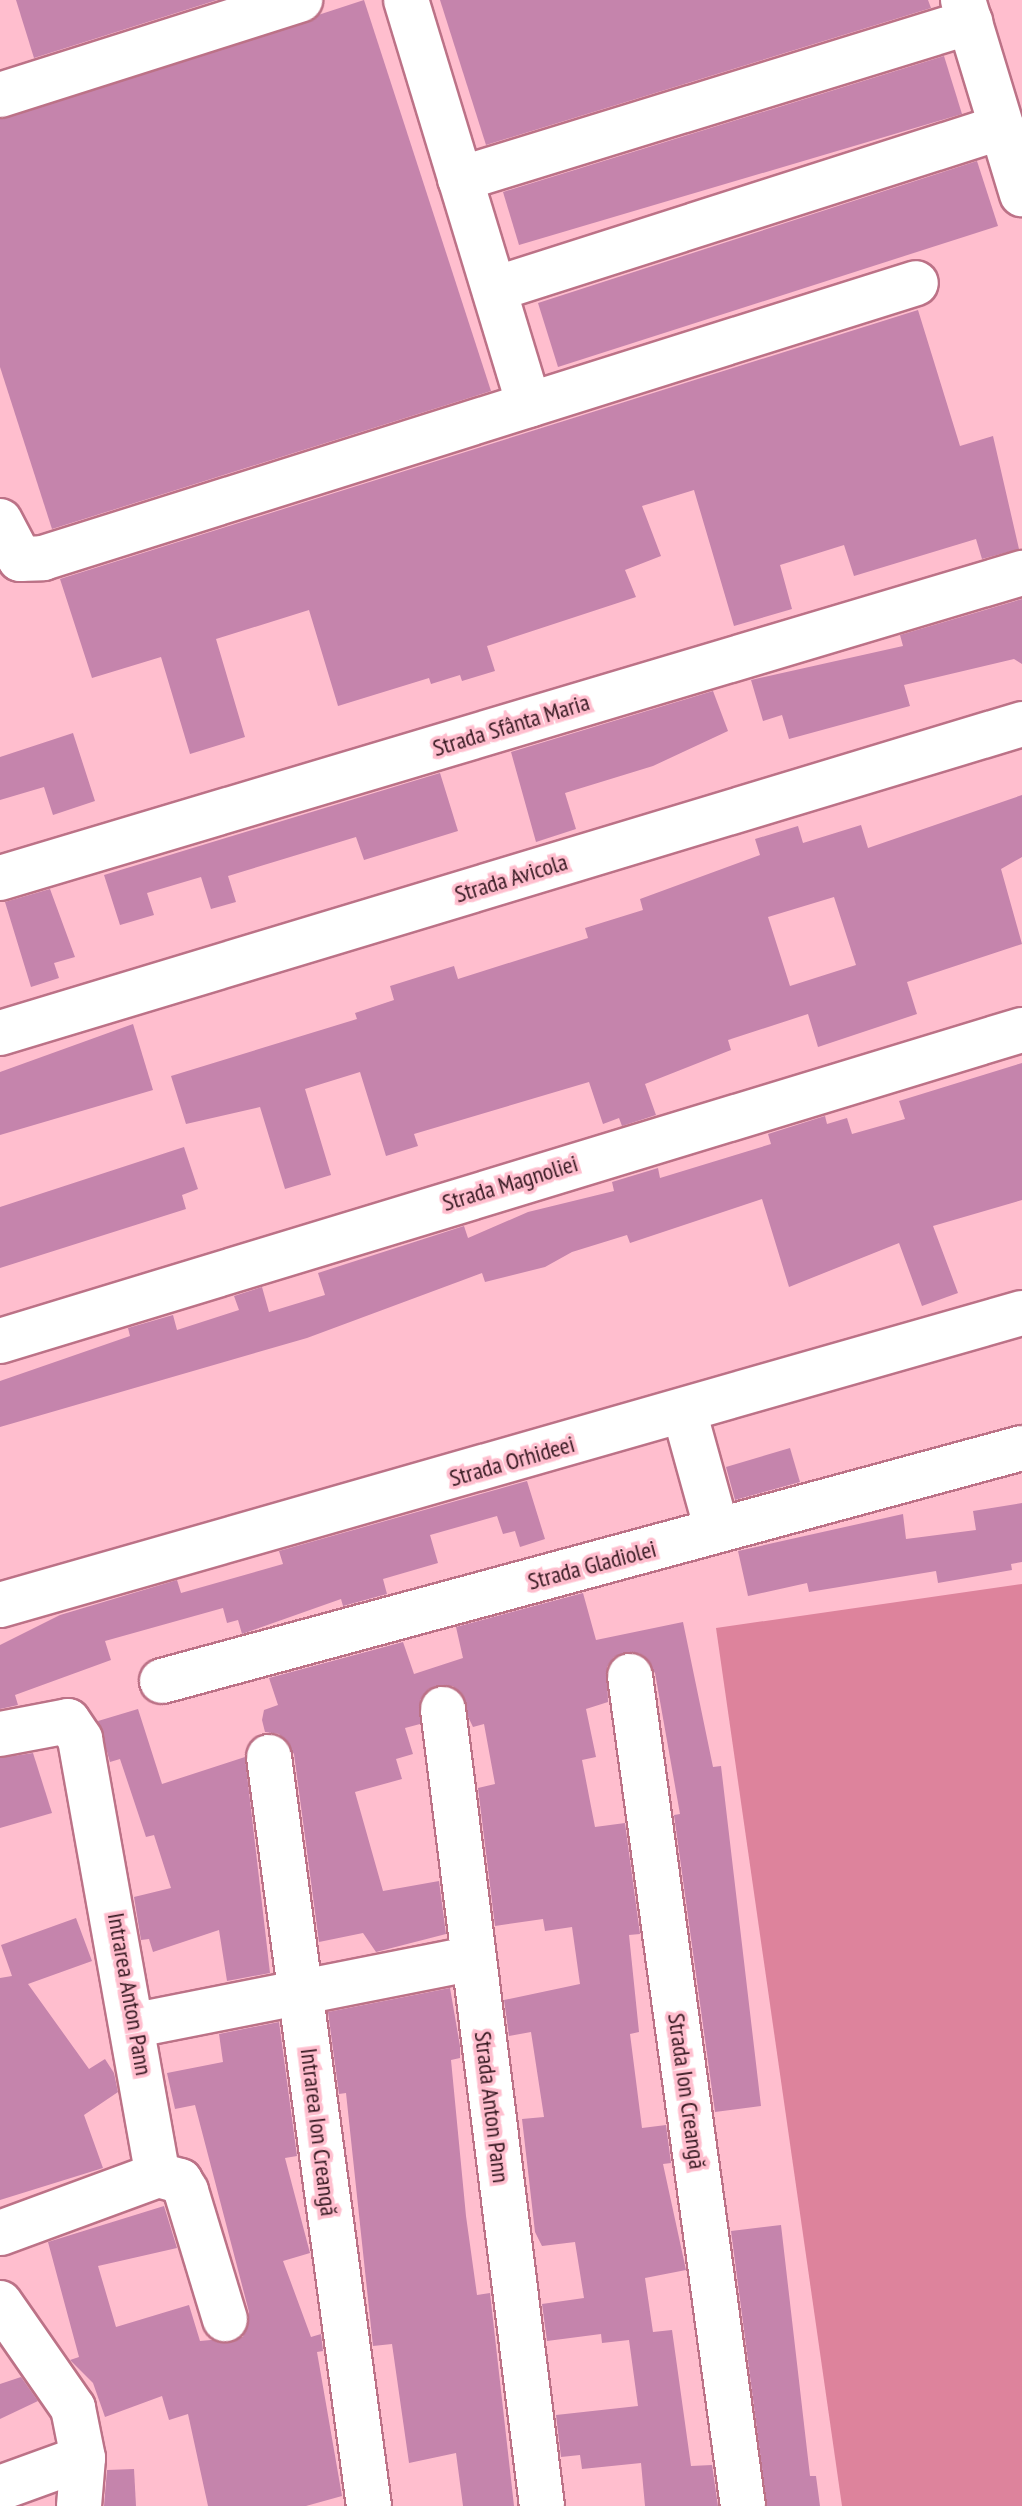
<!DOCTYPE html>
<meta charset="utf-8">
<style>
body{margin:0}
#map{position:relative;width:1022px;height:2506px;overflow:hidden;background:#ffbece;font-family:"PT Sans Narrow",sans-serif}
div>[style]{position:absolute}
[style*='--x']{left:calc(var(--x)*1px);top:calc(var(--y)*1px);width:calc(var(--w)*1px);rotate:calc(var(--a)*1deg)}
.green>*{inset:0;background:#dd839c}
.building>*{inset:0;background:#c584ac}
.roads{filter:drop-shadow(2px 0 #bc7287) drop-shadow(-2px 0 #bc7287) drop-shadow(0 2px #bc7287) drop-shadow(0 -2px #bc7287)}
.minor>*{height:44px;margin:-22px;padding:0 22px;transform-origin:22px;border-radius:22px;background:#fff}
span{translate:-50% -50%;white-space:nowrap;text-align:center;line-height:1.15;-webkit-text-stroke:7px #ffbece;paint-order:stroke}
.street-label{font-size:24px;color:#361821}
</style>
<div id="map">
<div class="green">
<i style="clip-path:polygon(1022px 1584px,1022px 2506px,842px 2506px,716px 1628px)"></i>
</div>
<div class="building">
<i style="clip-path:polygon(16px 0,217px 0,34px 58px)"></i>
<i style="clip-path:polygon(364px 0,491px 391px,52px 529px,0 367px,0 119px)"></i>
<i style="clip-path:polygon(440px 0,928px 0,931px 8px,486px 145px)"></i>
<i style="clip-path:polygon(944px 56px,962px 114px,519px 245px,503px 192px)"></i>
<i style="clip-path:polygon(977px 161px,998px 226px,558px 367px,538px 303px)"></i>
<i style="clip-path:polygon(918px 310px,960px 446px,993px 436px,1019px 549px,982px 559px,976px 539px,854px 576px,844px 545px,780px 565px,792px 609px,734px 626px,694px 490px,642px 506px,661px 556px,625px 570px,636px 597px,487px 646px,495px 671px,462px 681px,460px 675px,431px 684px,429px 678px,338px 706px,309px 610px,216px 639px,245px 737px,190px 754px,161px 657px,92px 678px,60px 579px)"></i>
<i style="clip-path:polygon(1022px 599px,1022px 664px,1014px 659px,904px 685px,910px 706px,789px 739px,782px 715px,763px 721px,751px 680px,903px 646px,900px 635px)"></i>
<i style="clip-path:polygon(713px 691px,728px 731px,653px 766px,565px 793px,576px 829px,536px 842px,511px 752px)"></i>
<i style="clip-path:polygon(73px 733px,95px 801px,53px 815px,44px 787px,0 800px,0 757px)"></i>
<i style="clip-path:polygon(440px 773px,458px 831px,364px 860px,356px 837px,228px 876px,236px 902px,211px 909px,201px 877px,147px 893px,154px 915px,120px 925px,104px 875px)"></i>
<i style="clip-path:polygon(evenodd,1022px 795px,1022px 857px,1001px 869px,1022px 944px,907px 982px,917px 1014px,818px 1047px,808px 1014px,728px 1040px,731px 1050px,645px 1084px,656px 1115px,622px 1126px,619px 1118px,603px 1124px,589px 1082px,414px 1134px,418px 1146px,386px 1156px,360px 1072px,305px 1089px,331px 1175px,285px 1189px,260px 1107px,186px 1124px,171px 1076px,357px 1019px,355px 1013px,394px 1000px,390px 986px,454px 966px,458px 979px,588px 938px,585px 928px,643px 910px,640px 899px,760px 855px,755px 839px,798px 826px,803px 843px,861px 825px,868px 848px,1022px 795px,834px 897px,856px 965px,790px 986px,768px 917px,834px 897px)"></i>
<i style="clip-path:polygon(50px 889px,75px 957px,54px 963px,59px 978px,31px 987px,5px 902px)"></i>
<i style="clip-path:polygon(133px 1024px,153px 1090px,0 1135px,0 1072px)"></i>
<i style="clip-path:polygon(1022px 1063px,1022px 1200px,933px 1226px,958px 1293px,922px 1306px,899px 1243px,789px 1287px,762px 1199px,630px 1243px,627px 1235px,572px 1252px,545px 1267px,485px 1282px,482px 1273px,307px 1338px,0 1427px,0 1381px,130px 1336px,128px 1328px,173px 1315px,177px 1330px,239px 1310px,234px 1296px,262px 1287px,269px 1312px,325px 1295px,318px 1273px,464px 1226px,468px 1238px,528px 1212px,614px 1191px,612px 1182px,658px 1168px,660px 1178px,771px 1144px,768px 1134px,825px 1116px,827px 1124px,847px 1118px,852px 1134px,905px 1119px,899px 1101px)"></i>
<i style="clip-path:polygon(184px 1147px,198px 1189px,182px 1195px,186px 1209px,0 1268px,0 1207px)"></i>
<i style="clip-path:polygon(790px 1448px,800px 1482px,735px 1500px,726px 1467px)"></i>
<i style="clip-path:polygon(527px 1481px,545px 1539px,520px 1547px,515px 1531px,503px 1534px,497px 1516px,430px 1535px,438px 1563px,383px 1579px,387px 1594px,343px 1606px,341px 1599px,242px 1634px,238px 1620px,227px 1623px,223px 1608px,105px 1641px,111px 1660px,15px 1695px,18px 1705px,0 1709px,0 1645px,60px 1615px,177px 1580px,181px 1593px,283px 1564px,279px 1551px)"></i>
<i style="clip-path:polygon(1022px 1503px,1022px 1562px,1011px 1564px,1012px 1570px,938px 1583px,936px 1571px,809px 1592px,807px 1583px,748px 1596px,738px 1551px,903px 1514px,906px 1539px,976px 1530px,973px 1511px)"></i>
<i style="clip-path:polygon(583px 1593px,596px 1640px,683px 1622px,713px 1767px,721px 1766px,761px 2106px,715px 2112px,674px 1815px,680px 1814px,655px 1673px,639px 1653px,614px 1657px,607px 1667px,608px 1702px,586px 1709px,596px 1757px,582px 1760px,595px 1827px,625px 1823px,640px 1934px,629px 1935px,639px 2032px,630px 2034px,642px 2128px,666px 2125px,671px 2163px,663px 2164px,686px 2270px,645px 2278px,653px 2332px,672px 2330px,691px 2466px,712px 2465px,718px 2506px,645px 2506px,641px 2463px,582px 2469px,580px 2455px,561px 2457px,556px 2415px,638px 2406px,629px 2340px,602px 2343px,601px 2334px,547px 2341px,542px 2304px,584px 2298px,575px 2242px,542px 2246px,535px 2232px,522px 2119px,544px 2117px,531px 2032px,509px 2036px,504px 2000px,580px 1984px,572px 1927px,545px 1931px,543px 1919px,495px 1926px,478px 1788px,495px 1784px,484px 1724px,473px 1727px,453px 1686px,429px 1689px,420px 1700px,420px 1724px,405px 1728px,413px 1754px,396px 1759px,402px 1779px,355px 1792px,383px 1891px,439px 1881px,446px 1934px,376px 1952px,363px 1933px,319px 1942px,294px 1754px,279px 1734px,265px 1732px,262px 1720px,264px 1710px,278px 1705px,269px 1678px,403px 1642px,414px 1674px,463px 1658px,456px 1627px)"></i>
<i style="clip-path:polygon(138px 1709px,162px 1784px,245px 1757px,270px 1973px,227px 1981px,219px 1930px,153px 1952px,149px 1939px,141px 1940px,134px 1897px,171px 1888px,154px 1835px,146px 1837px,120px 1759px,110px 1762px,98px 1721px)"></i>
<i style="clip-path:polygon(33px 1753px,52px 1813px,0 1828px,0 1758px)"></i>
<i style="clip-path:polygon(76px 1918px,92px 1961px,28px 1984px,89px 2069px,105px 2059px,114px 2073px,118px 2092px,84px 2115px,103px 2168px,0 2200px,0 1978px,12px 1976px,1px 1945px)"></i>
<i style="clip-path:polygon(450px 1988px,460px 2046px,460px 2058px,451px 2060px,466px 2216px,477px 2295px,490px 2293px,514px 2506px,463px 2506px,456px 2453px,409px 2463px,392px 2344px,373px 2346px,346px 2093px,339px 2094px,328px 2012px)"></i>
<i style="clip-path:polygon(279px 2022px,297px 2156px,285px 2158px,310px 2253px,283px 2261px,311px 2337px,321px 2334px,323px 2351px,317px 2352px,342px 2496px,306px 2506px,208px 2506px,188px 2414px,169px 2420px,162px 2396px,105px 2417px,93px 2383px,70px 2360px,79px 2357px,48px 2242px,164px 2206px,177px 2248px,98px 2266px,116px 2327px,189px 2305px,200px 2341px,243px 2337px,249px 2312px,195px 2105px,175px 2109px,167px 2073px,223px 2062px,219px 2034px)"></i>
<i style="clip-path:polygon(781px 2225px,810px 2476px,816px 2476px,820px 2506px,767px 2506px,731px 2231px)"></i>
<i style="clip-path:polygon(21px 2377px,38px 2401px,0 2419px,0 2384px)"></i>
<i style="clip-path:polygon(134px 2469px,136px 2506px,104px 2506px,107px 2470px)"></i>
</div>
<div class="roads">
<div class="minor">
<i style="--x:406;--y:0;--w:423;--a:73.1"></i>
<i style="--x:963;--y:0;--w:203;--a:73.1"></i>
<i style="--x:0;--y:95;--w:315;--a:-17.6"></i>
<i style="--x:460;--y:179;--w:534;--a:-17.11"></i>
<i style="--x:495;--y:289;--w:532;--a:-17.72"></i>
<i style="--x:0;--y:521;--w:43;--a:62.2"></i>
<i style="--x:20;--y:559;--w:23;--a:-2"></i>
<i style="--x:43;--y:558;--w:915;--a:-17.48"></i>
<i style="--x:0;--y:878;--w:1067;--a:-16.62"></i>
<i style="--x:0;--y:1033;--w:1068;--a:-16.82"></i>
<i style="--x:0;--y:1341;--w:1068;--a:-16.93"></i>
<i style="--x:684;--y:1411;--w:123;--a:74.5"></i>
<i style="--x:0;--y:1605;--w:1063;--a:-15.95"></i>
<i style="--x:630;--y:1676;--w:838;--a:82.25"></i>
<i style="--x:162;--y:1681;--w:891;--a:-15.16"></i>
<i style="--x:443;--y:1709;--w:803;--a:82.92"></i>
<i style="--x:0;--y:1734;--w:69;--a:-10.8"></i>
<i style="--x:68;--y:1721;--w:22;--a:56"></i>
<i style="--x:80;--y:1739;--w:443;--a:79.9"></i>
<i style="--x:158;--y:2175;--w:168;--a:159.8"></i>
<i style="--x:269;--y:1757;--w:756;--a:82.4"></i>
<i style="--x:136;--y:2025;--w:344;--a:-11.2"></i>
<i style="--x:158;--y:2175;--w:23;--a:15"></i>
<i style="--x:180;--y:2181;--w:12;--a:59"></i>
<i style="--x:186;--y:2191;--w:134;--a:73.1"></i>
<i style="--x:0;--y:2303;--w:128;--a:55.2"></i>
<i style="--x:73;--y:2408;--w:51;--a:78.7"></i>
<i style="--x:83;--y:2458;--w:48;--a:94.8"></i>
<i style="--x:0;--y:2488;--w:88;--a:-19.9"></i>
</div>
</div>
<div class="street-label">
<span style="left:511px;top:725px;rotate:-17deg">Strada Sfânta Maria</span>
<span style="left:511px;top:878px;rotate:-17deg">Strada Avicola</span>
<span style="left:510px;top:1183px;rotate:-17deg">Strada Magnoliei</span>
<span style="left:512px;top:1461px;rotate:-16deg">Strada Orhideei</span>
<span style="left:592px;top:1565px;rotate:-15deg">Strada Gladiolei</span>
<span style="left:130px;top:1994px;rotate:80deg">Intrarea Anton Pann</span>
<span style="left:687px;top:2091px;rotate:82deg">Strada Ion Creangă</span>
<span style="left:492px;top:2107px;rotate:83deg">Strada Anton Pann</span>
<span style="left:319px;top:2132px;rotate:83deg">Intrarea Ion Creangă</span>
</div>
</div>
